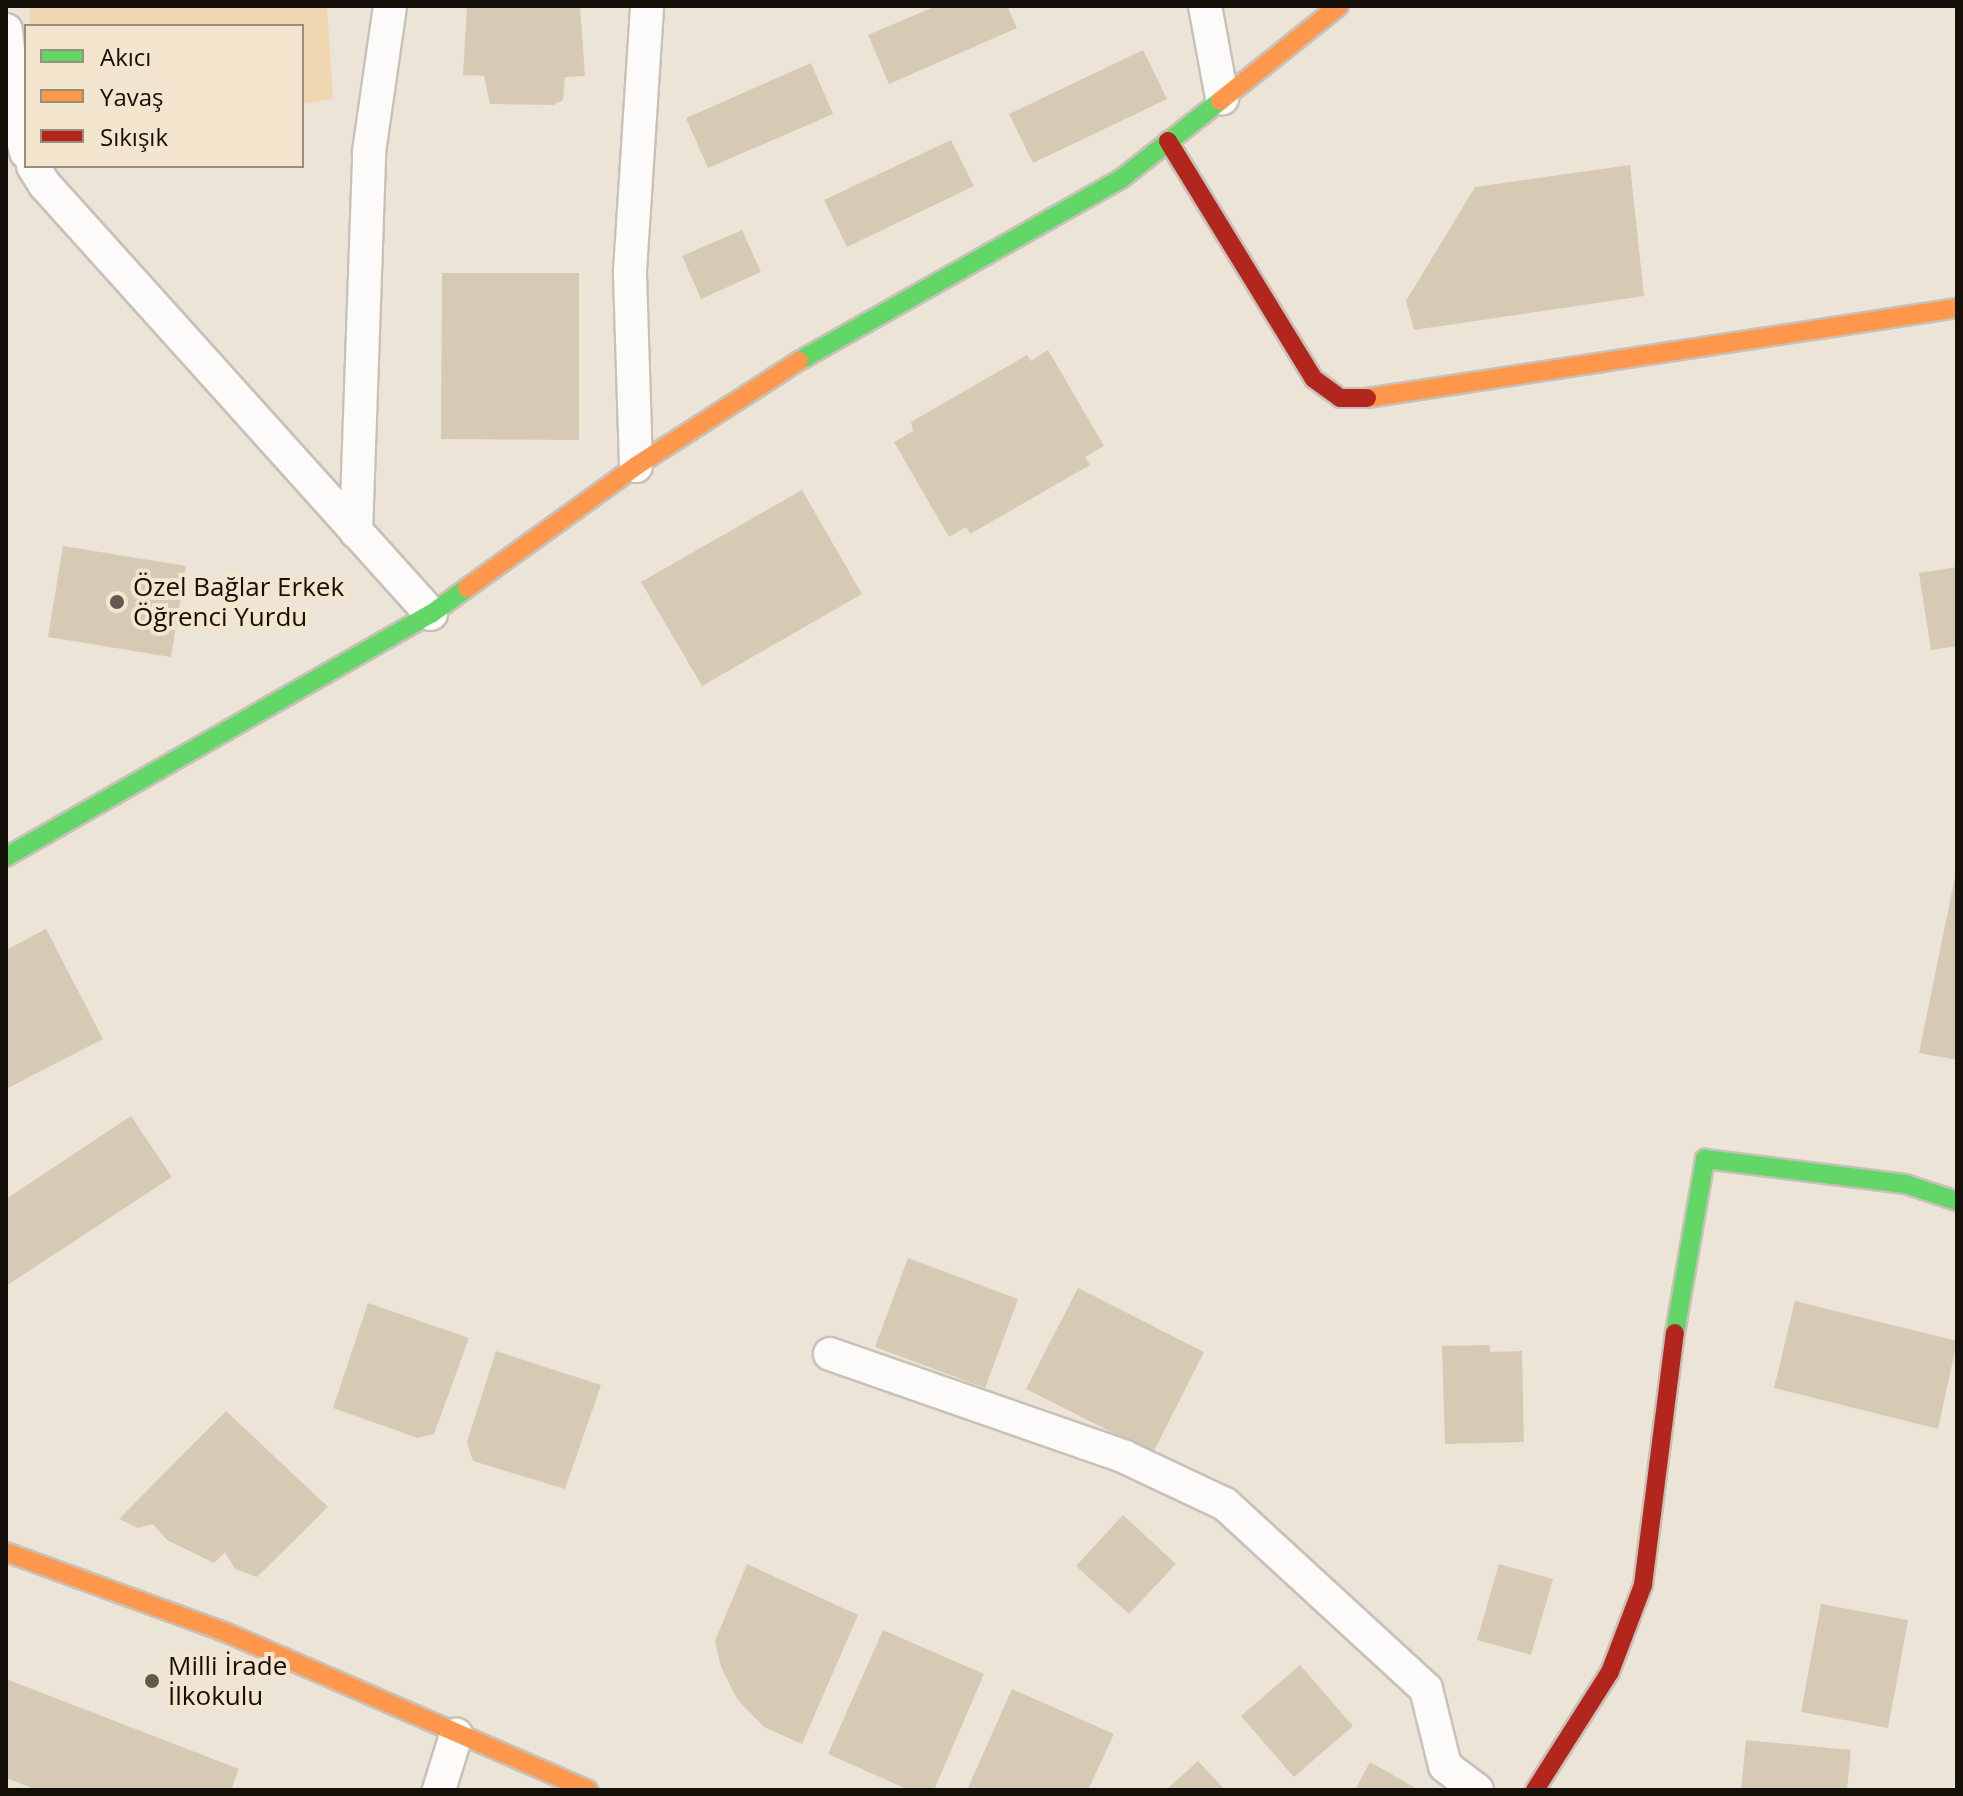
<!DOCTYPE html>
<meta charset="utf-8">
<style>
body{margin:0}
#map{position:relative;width:1963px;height:1796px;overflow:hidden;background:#ece4d7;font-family:"Open Sans",sans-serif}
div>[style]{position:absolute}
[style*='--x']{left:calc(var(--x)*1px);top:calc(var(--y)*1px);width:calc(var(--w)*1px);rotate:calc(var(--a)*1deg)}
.green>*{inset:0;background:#efd7b2}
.building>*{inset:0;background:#d7cab5}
.roads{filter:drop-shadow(2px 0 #c8c1b7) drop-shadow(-2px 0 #c8c1b7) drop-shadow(0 2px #c8c1b7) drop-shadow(0 -2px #c8c1b7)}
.street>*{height:32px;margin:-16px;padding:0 16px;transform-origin:16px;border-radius:16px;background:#fcfbf9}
.fast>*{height:18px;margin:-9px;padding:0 9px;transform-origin:9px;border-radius:9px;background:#63d668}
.slow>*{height:18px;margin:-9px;padding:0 9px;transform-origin:9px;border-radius:9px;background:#ff974d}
.jam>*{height:18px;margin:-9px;padding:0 9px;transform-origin:9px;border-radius:9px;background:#b3261e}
.dots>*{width:22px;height:22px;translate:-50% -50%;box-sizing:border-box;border:4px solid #f4e5cf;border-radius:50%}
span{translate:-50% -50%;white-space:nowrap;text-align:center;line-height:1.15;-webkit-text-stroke:8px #f4e5cf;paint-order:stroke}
.poi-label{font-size:26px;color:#140f08}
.left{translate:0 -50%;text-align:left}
.frame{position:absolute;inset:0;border:8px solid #140f08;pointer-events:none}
.legend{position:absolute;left:24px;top:24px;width:280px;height:144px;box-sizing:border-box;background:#f4e5cf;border:2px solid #9a8f7f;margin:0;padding:10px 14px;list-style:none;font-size:24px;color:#140f08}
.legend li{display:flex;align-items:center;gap:16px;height:40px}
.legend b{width:40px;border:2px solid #9a8f7f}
</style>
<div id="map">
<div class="green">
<i style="clip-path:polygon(30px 6px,327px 6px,333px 99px,302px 104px,302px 26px,30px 26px)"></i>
</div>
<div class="building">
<i style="clip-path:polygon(467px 6px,580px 6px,585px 76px,565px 77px,563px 100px,553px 105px,490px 104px,484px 76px,463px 75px)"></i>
<i style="clip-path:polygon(936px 6px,1007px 6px,1017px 28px,889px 84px,868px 35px)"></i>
<i style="clip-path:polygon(1143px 50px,1167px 99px,1033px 163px,1009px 114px)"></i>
<i style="clip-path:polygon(811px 63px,833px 114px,708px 168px,686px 118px)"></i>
<i style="clip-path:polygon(951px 140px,974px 186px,847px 247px,824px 200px)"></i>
<i style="clip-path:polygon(1630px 165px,1644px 296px,1414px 330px,1406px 301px,1475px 187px)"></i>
<i style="clip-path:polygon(742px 230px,761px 272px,701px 299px,682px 256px)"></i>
<i style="clip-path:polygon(442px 273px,579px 273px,579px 440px,441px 439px)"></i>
<i style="clip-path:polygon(1048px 350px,1104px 446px,1085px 457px,1090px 465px,970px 534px,966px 527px,949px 537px,894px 442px,913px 431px,911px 422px,1027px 355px,1031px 361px)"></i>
<i style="clip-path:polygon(802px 490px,862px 594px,702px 686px,641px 582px)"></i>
<i style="clip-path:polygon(63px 546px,186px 566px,171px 657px,48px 637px)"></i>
<i style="clip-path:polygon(1957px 567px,1957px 646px,1931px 650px,1919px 573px)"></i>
<i style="clip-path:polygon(1957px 867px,1957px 1060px,1919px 1053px)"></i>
<i style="clip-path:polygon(46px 929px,103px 1039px,6px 1089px,6px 950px)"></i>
<i style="clip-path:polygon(131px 1116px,172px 1177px,6px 1286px,6px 1199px)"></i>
<i style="clip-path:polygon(908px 1258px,1018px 1299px,985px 1388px,875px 1347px)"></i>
<i style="clip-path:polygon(1078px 1288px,1204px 1352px,1153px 1453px,1026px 1389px)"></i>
<i style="clip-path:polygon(1795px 1301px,1957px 1341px,1938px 1429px,1774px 1388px)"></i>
<i style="clip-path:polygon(368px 1303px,469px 1338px,434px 1434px,418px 1438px,333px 1408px)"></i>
<i style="clip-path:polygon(1490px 1345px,1490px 1352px,1522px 1351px,1524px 1442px,1445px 1444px,1442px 1346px)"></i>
<i style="clip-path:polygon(496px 1351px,601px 1385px,565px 1489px,473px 1461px,467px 1442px)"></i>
<i style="clip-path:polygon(226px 1411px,328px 1507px,257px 1577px,235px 1569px,225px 1552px,214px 1563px,167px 1540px,153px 1524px,138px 1528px,119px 1519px)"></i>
<i style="clip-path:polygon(1123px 1515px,1176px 1564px,1129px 1614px,1076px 1566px)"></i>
<i style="clip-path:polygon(747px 1564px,858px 1615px,802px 1744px,764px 1727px,737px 1699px,721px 1667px,715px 1641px)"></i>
<i style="clip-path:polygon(1499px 1564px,1553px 1579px,1531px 1655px,1477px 1640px)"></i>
<i style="clip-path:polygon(1821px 1604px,1908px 1620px,1888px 1728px,1801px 1712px)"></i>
<i style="clip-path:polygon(883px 1630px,984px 1674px,934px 1790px,909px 1790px,828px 1754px)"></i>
<i style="clip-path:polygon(1300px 1665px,1353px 1726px,1294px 1777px,1241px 1716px)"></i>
<i style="clip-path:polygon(6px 1679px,239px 1769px,231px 1790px,37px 1790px,6px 1778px)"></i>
<i style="clip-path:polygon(1012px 1689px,1114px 1734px,1088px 1790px,967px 1790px)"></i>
<i style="clip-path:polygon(1746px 1740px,1851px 1750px,1847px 1790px,1741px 1790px)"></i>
<i style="clip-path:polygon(1198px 1761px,1225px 1790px,1166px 1790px)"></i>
<i style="clip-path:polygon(1370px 1762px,1419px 1790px,1355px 1790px)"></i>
</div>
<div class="roads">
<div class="street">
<i style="--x:1205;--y:6;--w:94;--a:79.5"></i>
<i style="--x:6;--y:30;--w:78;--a:84.1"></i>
<i style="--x:14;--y:108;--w:46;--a:74.7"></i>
<i style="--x:33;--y:166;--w:22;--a:58"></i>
<i style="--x:45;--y:185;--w:577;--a:48.02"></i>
<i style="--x:636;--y:466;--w:195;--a:-91.8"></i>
<i style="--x:630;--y:271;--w:266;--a:-86.3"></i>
<i style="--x:356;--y:532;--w:380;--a:-88"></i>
<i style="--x:369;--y:152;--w:148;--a:-81.8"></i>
<i style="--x:830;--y:1354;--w:312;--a:19.2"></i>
<i style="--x:1125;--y:1457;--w:110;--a:25.2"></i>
<i style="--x:1225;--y:1504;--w:273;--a:42.6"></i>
<i style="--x:1426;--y:1689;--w:79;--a:76.1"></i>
<i style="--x:1445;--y:1766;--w:40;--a:37"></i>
<i style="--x:439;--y:1790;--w:58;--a:-72.8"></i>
</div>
<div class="fast">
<i style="--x:799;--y:361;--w:370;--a:-29.5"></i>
<i style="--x:1121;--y:179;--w:126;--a:-38.2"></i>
<i style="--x:6;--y:857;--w:490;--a:-29.8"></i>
<i style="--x:431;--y:614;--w:44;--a:-35.8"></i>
<i style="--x:1675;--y:1333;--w:177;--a:-80.2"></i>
<i style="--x:1705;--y:1159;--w:202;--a:7.1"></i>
<i style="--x:1905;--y:1184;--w:55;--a:18.1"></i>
</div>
<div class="slow">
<i style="--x:1220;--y:101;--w:152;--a:-38.6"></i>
<i style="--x:1367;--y:398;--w:597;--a:-8.67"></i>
<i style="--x:467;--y:588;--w:208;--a:-35.8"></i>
<i style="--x:636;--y:466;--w:194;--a:-32.8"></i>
<i style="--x:6;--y:1552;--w:233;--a:20.1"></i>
<i style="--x:225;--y:1632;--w:396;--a:23.5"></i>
</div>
<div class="jam">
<i style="--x:1168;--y:141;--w:279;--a:58.5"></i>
<i style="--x:1314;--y:379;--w:32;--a:36"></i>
<i style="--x:1340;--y:398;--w:27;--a:0"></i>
<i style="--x:1535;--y:1790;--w:140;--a:-57.6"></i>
<i style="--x:1610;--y:1672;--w:93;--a:-69.2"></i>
<i style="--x:1643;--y:1585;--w:254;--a:-82.8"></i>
</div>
</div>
<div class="dots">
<i style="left:117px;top:602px;background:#605a50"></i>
<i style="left:152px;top:1681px;background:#605a50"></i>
</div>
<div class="poi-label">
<span class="left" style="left:133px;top:602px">Özel Bağlar Erkek<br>Öğrenci Yurdu</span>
<span class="left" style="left:168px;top:1681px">Milli İrade<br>İlkokulu</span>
</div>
<div class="frame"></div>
<ul class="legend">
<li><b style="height:10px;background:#63d668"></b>Akıcı</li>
<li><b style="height:10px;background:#ff974d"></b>Yavaş</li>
<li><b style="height:10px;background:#b3261e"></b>Sıkışık</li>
</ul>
</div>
